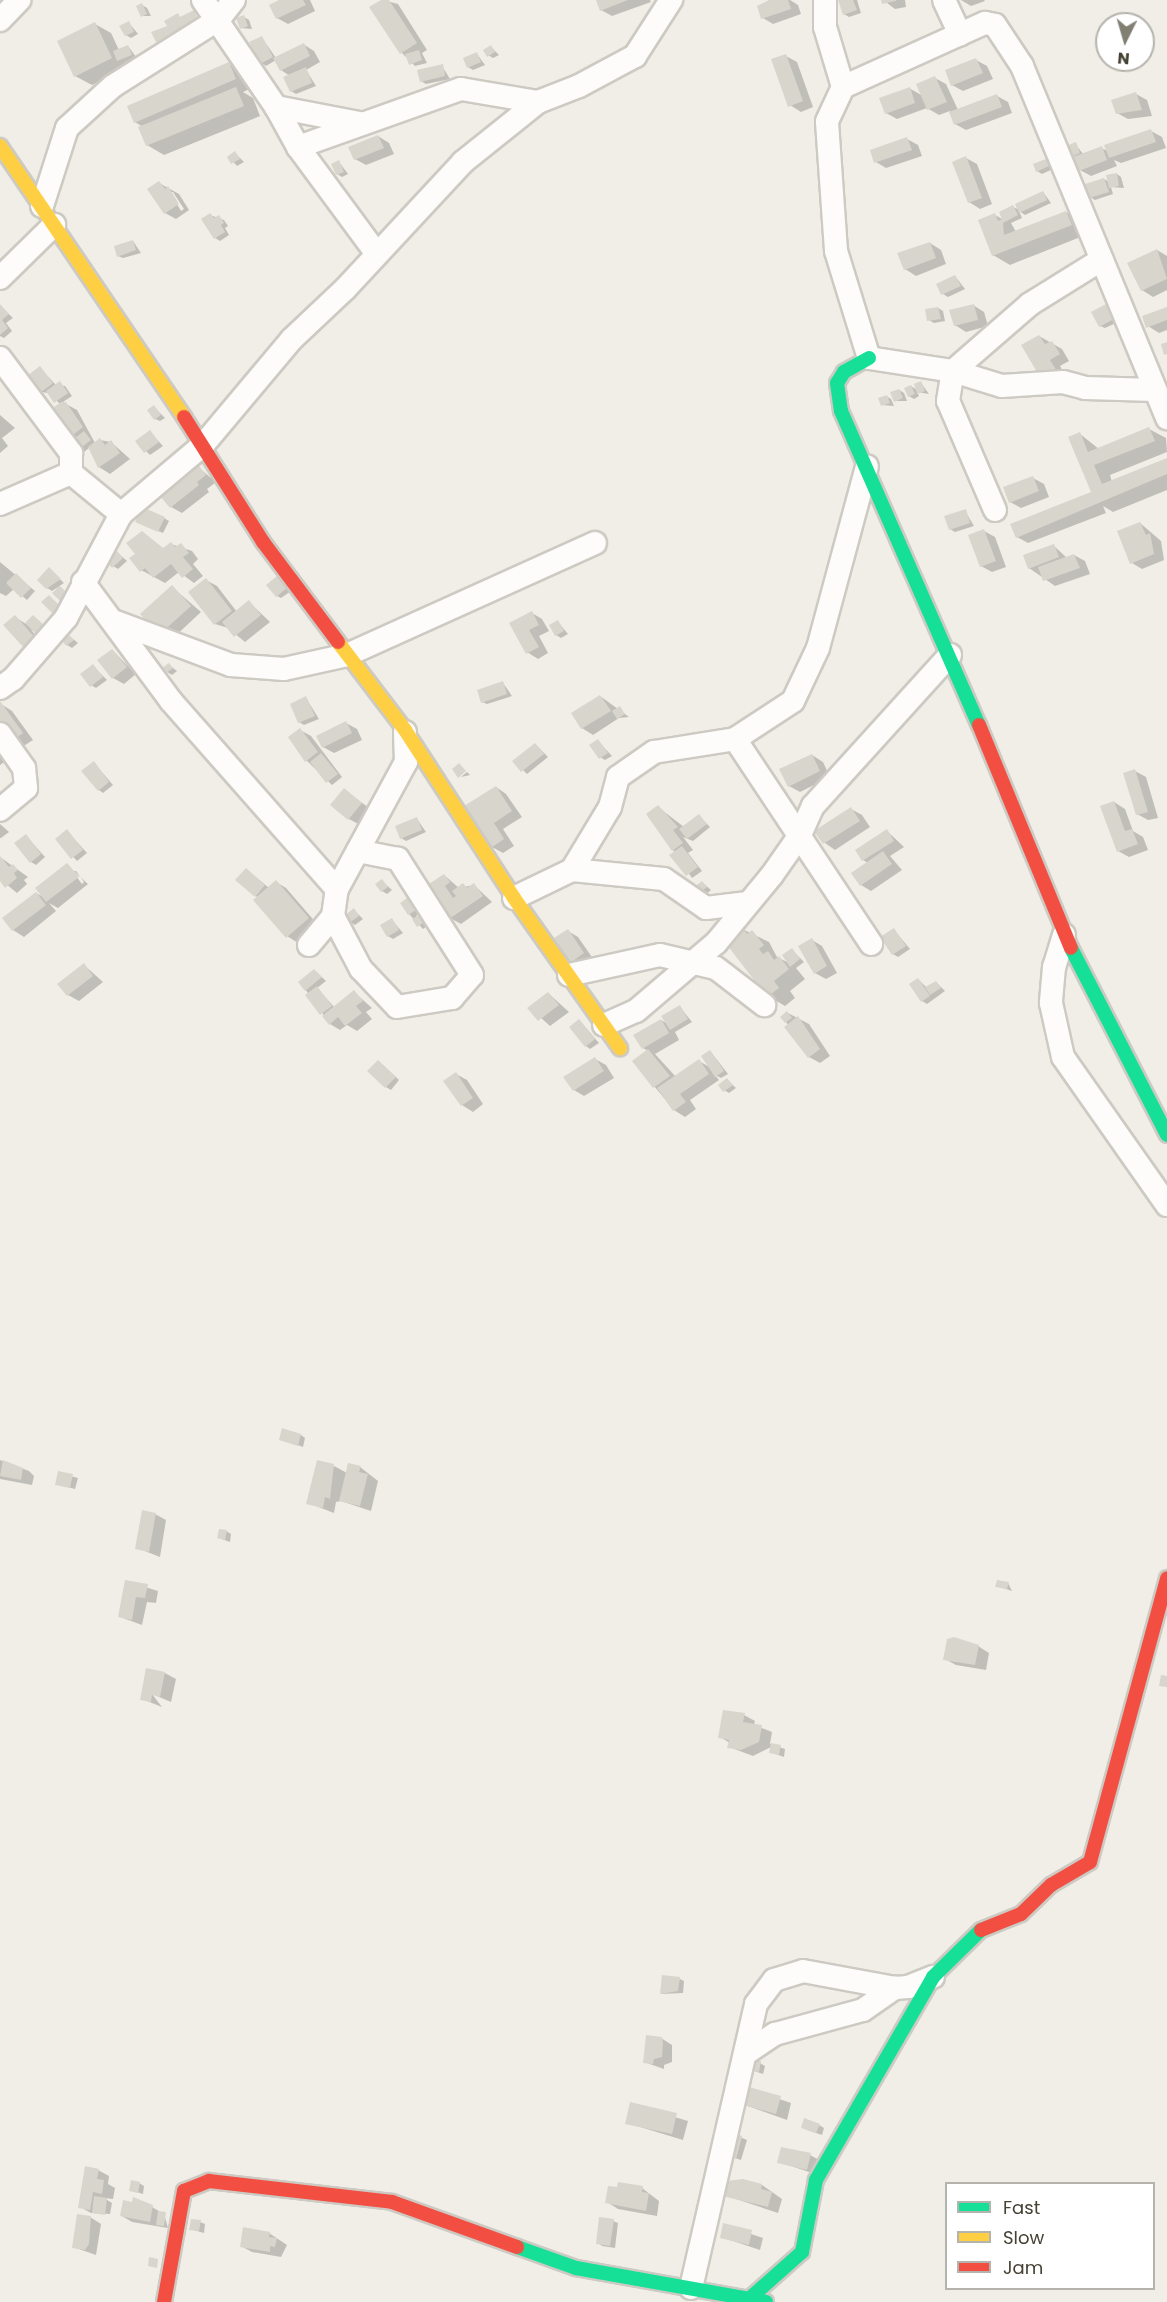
<!DOCTYPE html>
<style>
body{margin:0}
#map{position:relative;width:1167px;height:2302px;overflow:hidden;background:#f0eee6;font-family:Poppins,sans-serif}
div>[style]{position:absolute}
[style*='--x']{left:calc(var(--x)*1px);top:calc(var(--y)*1px);width:calc(var(--w)*1px);rotate:calc(var(--a)*1deg)}
.shadow>*{inset:0;background:#0003}
.building>*{inset:0;background:#d8d5cd}
.roads{filter:drop-shadow(2px 0 #cccac2) drop-shadow(-2px 0 #cccac2) drop-shadow(0 2px #cccac2) drop-shadow(0 -2px #cccac2)}
.street>*{height:22px;margin:-11px;padding:0 11px;transform-origin:11px;border-radius:11px;background:#fdfcfb}
.fast>*{height:14px;margin:-7px;padding:0 7px;transform-origin:7px;border-radius:7px;background:#16e098}
.slow>*{height:14px;margin:-7px;padding:0 7px;transform-origin:7px;border-radius:7px;background:#ffcf43}
.jam>*{height:14px;margin:-7px;padding:0 7px;transform-origin:7px;border-radius:7px;background:#f24e42}
span{translate:-50% -50%;white-space:nowrap;text-align:center;line-height:1.15;-webkit-text-stroke:5px #fff;paint-order:stroke}
.legend{position:absolute;left:945px;top:2182px;width:210px;height:108px;box-sizing:border-box;background:#fff;border:2px solid #b5b3ad;margin:0;padding:8px 10px;list-style:none;font-size:18px;color:#454133}
.legend li{display:flex;align-items:center;gap:12px;height:30px}
.legend b{width:30px;border:2px solid #b5b3ad}
.north{position:absolute;left:1095px;top:12px;width:60px;height:60px;box-sizing:border-box;background:#fff;border:2px solid #b5b3ad;border-radius:50%;rotate:185deg;font-size:16px;font-weight:700;line-height:24px;text-align:center;color:#454133}
.north::after{content:'';display:block;margin:auto;width:21px;height:27px;background:#817e72;clip-path:polygon(50% 0,100% 100%,50% 72%,0 100%)}
</style>
<div id="map">
<div class="shadow">
<i style="clip-path:polygon(283px 0,310px 0,315px 11px,288px 24px,277px 18px)"></i>
<i style="clip-path:polygon(383px 0,398px 4px,427px 50px,422px 53px,427px 63px,415px 66px,402px 53px)"></i>
<i style="clip-path:polygon(598px 0,650px 0,651px 2px,612px 16px,601px 10px)"></i>
<i style="clip-path:polygon(774px 0,790px 0,798px 5px,801px 14px,773px 24px,763px 18px)"></i>
<i style="clip-path:polygon(839px 0,857px 0,861px 13px,849px 17px,844px 14px)"></i>
<i style="clip-path:polygon(883px 0,905px 0,906px 7px,895px 9px)"></i>
<i style="clip-path:polygon(961px 0,984px 0,985px 1px,971px 6px)"></i>
<i style="clip-path:polygon(142px 5px,147px 8px,151px 16px,142px 16px)"></i>
<i style="clip-path:polygon(244px 17px,249px 20px,252px 29px,241px 28px)"></i>
<i style="clip-path:polygon(129px 23px,138px 34px,131px 38px,126px 35px)"></i>
<i style="clip-path:polygon(95px 24px,111px 33px,119px 50px,128px 46px,136px 57px,125px 62px,128px 68px,92px 85px,75px 76px)"></i>
<i style="clip-path:polygon(262px 38px,276px 58px,303px 44px,314px 51px,320px 62px,306px 70px,316px 86px,296px 94px,291px 91px,290px 76px,281px 70px,276px 60px,266px 66px,262px 63px)"></i>
<i style="clip-path:polygon(491px 47px,499px 55px,493px 58px,488px 55px)"></i>
<i style="clip-path:polygon(477px 54px,485px 65px,473px 70px,468px 67px)"></i>
<i style="clip-path:polygon(786px 56px,797px 62px,813px 107px,801px 112px,790px 105px)"></i>
<i style="clip-path:polygon(976px 60px,987px 66px,993px 79px,963px 91px,952px 85px)"></i>
<i style="clip-path:polygon(229px 64px,246px 73px,252px 88px,243px 92px,253px 98px,260px 116px,164px 155px,147px 145px,143px 127px,135px 122px)"></i>
<i style="clip-path:polygon(442px 66px,450px 79px,426px 84px,421px 81px)"></i>
<i style="clip-path:polygon(935px 78px,946px 84px,958px 110px,997px 96px,1008px 102px,1012px 113px,966px 130px,955px 124px,950px 111px,939px 115px,927px 108px,897px 119px,886px 113px,909px 88px,923px 96px)"></i>
<i style="clip-path:polygon(1136px 94px,1147px 100px,1152px 116px,1128px 119px,1117px 113px)"></i>
<i style="clip-path:polygon(1151px 131px,1162px 137px,1166px 148px,1121px 163px,1114px 160px,1117px 166px,1091px 176px,1080px 170px,1072px 156px,1075px 144px,1084px 155px,1101px 148px,1108px 151px)"></i>
<i style="clip-path:polygon(378px 136px,389px 143px,394px 154px,366px 165px,355px 159px)"></i>
<i style="clip-path:polygon(907px 139px,918px 145px,922px 156px,886px 168px,876px 162px)"></i>
<i style="clip-path:polygon(235px 153px,244px 162px,237px 166px,229px 157px)"></i>
<i style="clip-path:polygon(966px 158px,977px 164px,992px 204px,980px 209px,969px 202px)"></i>
<i style="clip-path:polygon(1046px 160px,1053px 169px,1042px 174px,1037px 171px)"></i>
<i style="clip-path:polygon(339px 162px,348px 174px,342px 177px,337px 174px)"></i>
<i style="clip-path:polygon(1117px 174px,1121px 177px,1124px 188px,1111px 187px,1113px 194px,1095px 200px,1090px 197px,1104px 179px,1109px 182px)"></i>
<i style="clip-path:polygon(evenodd,159px 183px,179px 194px,189px 210px,176px 219px,165px 213px,159px 183px,170px 192px,173px 192px,184px 209px,181px 211px,170px 192px)"></i>
<i style="clip-path:polygon(1043px 192px,1051px 203px,1025px 215px,1019px 211px,1022px 218px,1011px 223px,1016px 232px,1066px 212px,1082px 222px,1088px 234px,1010px 265px,993px 255px,995px 215px,1004px 220px,1013px 207px,1020px 210px)"></i>
<i style="clip-path:polygon(210px 215px,224px 220px,228px 226px,225px 228px,229px 235px,220px 241px,215px 238px)"></i>
<i style="clip-path:polygon(133px 241px,141px 253px,123px 258px,118px 256px)"></i>
<i style="clip-path:polygon(930px 243px,941px 250px,946px 264px,916px 276px,905px 269px)"></i>
<i style="clip-path:polygon(1157px 250px,1167px 256px,1167px 290px,1153px 297px,1142px 290px)"></i>
<i style="clip-path:polygon(955px 276px,965px 289px,948px 297px,943px 294px)"></i>
<i style="clip-path:polygon(973px 305px,984px 312px,988px 326px,966px 332px,955px 325px)"></i>
<i style="clip-path:polygon(0 306px,13px 318px,6px 323px,12px 331px,4px 338px,0 336px)"></i>
<i style="clip-path:polygon(1106px 306px,1118px 322px,1105px 328px,1100px 326px)"></i>
<i style="clip-path:polygon(938px 308px,943px 311px,945px 321px,934px 323px,929px 320px)"></i>
<i style="clip-path:polygon(1167px 309px,1167px 330px,1159px 333px,1148px 326px)"></i>
<i style="clip-path:polygon(1039px 336px,1062px 349px,1069px 361px,1060px 366px,1067px 379px,1055px 387px)"></i>
<i style="clip-path:polygon(40px 368px,56px 385px,65px 386px,72px 396px,60px 404px,49px 393px,41px 392px)"></i>
<i style="clip-path:polygon(921px 383px,929px 394px,917px 392px,919px 396px,914px 399px,909px 396px,911px 386px,917px 390px)"></i>
<i style="clip-path:polygon(899px 390px,904px 393px,907px 401px,895px 401px)"></i>
<i style="clip-path:polygon(886px 396px,891px 399px,894px 406px,882px 405px)"></i>
<i style="clip-path:polygon(66px 404px,77px 410px,95px 443px,100px 440px,111px 442px,130px 459px,110px 474px,99px 467px,90px 447px,84px 452px,79px 449px,71px 436px)"></i>
<i style="clip-path:polygon(154px 407px,165px 418px,160px 421px,155px 419px)"></i>
<i style="clip-path:polygon(0 415px,15px 428px,2px 438px,8px 446px,0 453px)"></i>
<i style="clip-path:polygon(1149px 429px,1166px 438px,1167px 452px,1110px 475px,1112px 482px,1167px 460px,1167px 490px,1113px 512px,1103px 506px,1106px 513px,1028px 543px,1017px 537px,1094px 497px,1080px 434px,1099px 449px)"></i>
<i style="clip-path:polygon(150px 432px,163px 446px,150px 455px,137px 442px)"></i>
<i style="clip-path:polygon(199px 468px,216px 482px,207px 489px,209px 492px,182px 513px,171px 507px)"></i>
<i style="clip-path:polygon(1033px 478px,1044px 484px,1049px 497px,1021px 508px,1010px 502px)"></i>
<i style="clip-path:polygon(965px 511px,974px 526px,955px 532px,950px 529px)"></i>
<i style="clip-path:polygon(164px 518px,169px 521px,163px 533px,142px 524px)"></i>
<i style="clip-path:polygon(1140px 523px,1161px 541px,1164px 560px,1142px 569px,1132px 563px)"></i>
<i style="clip-path:polygon(984px 531px,995px 537px,1006px 567px,992px 572px,981px 566px)"></i>
<i style="clip-path:polygon(142px 533px,164px 549px,171px 544px,192px 551px,198px 559px,193px 564px,203px 576px,194px 583px,179px 572px,165px 583px,141px 570px,137px 554px)"></i>
<i style="clip-path:polygon(1054px 546px,1067px 558px,1074px 555px,1085px 561px,1090px 574px,1055px 586px,1029px 568px)"></i>
<i style="clip-path:polygon(117px 552px,127px 561px,118px 569px,113px 566px)"></i>
<i style="clip-path:polygon(0 562px,35px 591px,27px 600px,14px 589px,6px 596px,0 593px)"></i>
<i style="clip-path:polygon(49px 569px,64px 583px,58px 587px,73px 598px,62px 601px,54px 593px,58px 587px,52px 591px,47px 588px)"></i>
<i style="clip-path:polygon(206px 580px,217px 586px,237px 612px,249px 602px,270px 622px,245px 642px,228px 628px,215px 624px)"></i>
<i style="clip-path:polygon(282px 581px,291px 591px,281px 598px,277px 596px)"></i>
<i style="clip-path:polygon(172px 587px,201px 612px,171px 640px,160px 634px)"></i>
<i style="clip-path:polygon(532px 613px,542px 619px,549px 631px,539px 636px,548px 653px,538px 659px,527px 652px,511px 623px)"></i>
<i style="clip-path:polygon(15px 617px,26px 624px,34px 617px,48px 629px,42px 635px,31px 630px,46px 647px,37px 655px)"></i>
<i style="clip-path:polygon(558px 622px,568px 634px,561px 638px,556px 635px)"></i>
<i style="clip-path:polygon(68px 635px,78px 643px,72px 648px,67px 645px)"></i>
<i style="clip-path:polygon(112px 650px,136px 674px,124px 684px,113px 678px)"></i>
<i style="clip-path:polygon(169px 665px,177px 671px,172px 675px,167px 672px)"></i>
<i style="clip-path:polygon(93px 666px,107px 680px,96px 688px,91px 685px)"></i>
<i style="clip-path:polygon(503px 683px,512px 696px,487px 704px,482px 702px)"></i>
<i style="clip-path:polygon(600px 696px,629px 717px,619px 718px,593px 735px,582px 728px,573px 713px)"></i>
<i style="clip-path:polygon(306px 698px,319px 719px,304px 725px,299px 722px)"></i>
<i style="clip-path:polygon(1px 704px,12px 711px,33px 740px,22px 747px,11px 741px)"></i>
<i style="clip-path:polygon(346px 723px,357px 729px,362px 740px,334px 753px,323px 747px)"></i>
<i style="clip-path:polygon(300px 730px,311px 736px,342px 777px,332px 785px,306px 760px)"></i>
<i style="clip-path:polygon(598px 741px,612px 756px,605px 760px,600px 757px)"></i>
<i style="clip-path:polygon(536px 745px,548px 757px,527px 774px,514px 761px)"></i>
<i style="clip-path:polygon(0 751px,7px 760px,0 765px)"></i>
<i style="clip-path:polygon(812px 755px,823px 762px,830px 777px,800px 792px,789px 786px)"></i>
<i style="clip-path:polygon(94px 763px,113px 785px,103px 793px,99px 790px)"></i>
<i style="clip-path:polygon(1135px 771px,1146px 777px,1158px 818px,1148px 820px,1137px 814px)"></i>
<i style="clip-path:polygon(467px 772px,470px 775px,461px 777px)"></i>
<i style="clip-path:polygon(496px 787px,506px 794px,522px 817px,503px 829px,514px 846px,503px 853px,492px 847px)"></i>
<i style="clip-path:polygon(344px 790px,372px 810px,360px 825px,349px 819px)"></i>
<i style="clip-path:polygon(1114px 802px,1125px 809px,1133px 831px,1143px 837px,1148px 850px,1129px 857px,1118px 851px)"></i>
<i style="clip-path:polygon(658px 807px,684px 827px,699px 816px,710px 827px,693px 841px,683px 837px,693px 850px,688px 853px,702px 871px,692px 878px,673px 850px)"></i>
<i style="clip-path:polygon(851px 809px,862px 815px,870px 827px,835px 850px,825px 843px,816px 831px)"></i>
<i style="clip-path:polygon(417px 819px,426px 832px,406px 841px,401px 838px)"></i>
<i style="clip-path:polygon(0 824px,9px 832px,1px 838px,0 838px)"></i>
<i style="clip-path:polygon(67px 831px,87px 853px,77px 861px,57px 839px)"></i>
<i style="clip-path:polygon(887px 831px,904px 847px,890px 856px,902px 870px,871px 891px,861px 885px,868px 863px,863px 860px)"></i>
<i style="clip-path:polygon(26px 836px,45px 857px,36px 865px,31px 862px)"></i>
<i style="clip-path:polygon(0 857px,28px 877px,24px 880px,27px 884px,17px 893px,0 879px)"></i>
<i style="clip-path:polygon(evenodd,67px 865px,88px 884px,58px 908px,49px 903px,56px 911px,24px 937px,13px 930px,4px 918px,36px 893px,45px 898px,67px 865px,72px 871px,76px 871px,84px 882px,82px 884px,72px 871px)"></i>
<i style="clip-path:polygon(251px 873px,269px 888px,276px 882px,286px 888px,318px 925px,298px 943px,287px 936px,256px 896px)"></i>
<i style="clip-path:polygon(444px 875px,459px 888px,474px 885px,492px 902px,461px 924px,450px 918px,428px 886px)"></i>
<i style="clip-path:polygon(382px 881px,392px 890px,387px 894px,382px 891px)"></i>
<i style="clip-path:polygon(703px 883px,711px 890px,704px 896px,699px 893px)"></i>
<i style="clip-path:polygon(410px 898px,422px 912px,416px 916px,427px 926px,423px 929px,409px 914px)"></i>
<i style="clip-path:polygon(354px 910px,363px 919px,355px 925px,350px 922px)"></i>
<i style="clip-path:polygon(392px 920px,403px 933px,393px 939px,388px 936px)"></i>
<i style="clip-path:polygon(742px 929px,769px 942px,777px 957px,791px 964px,792px 950px,804px 962px,796px 968px,805px 979px,790px 991px,795px 998px,785px 1006px,768px 996px)"></i>
<i style="clip-path:polygon(894px 930px,910px 949px,898px 957px,893px 954px)"></i>
<i style="clip-path:polygon(568px 931px,578px 937px,594px 960px,582px 968px,556px 939px)"></i>
<i style="clip-path:polygon(812px 940px,822px 946px,837px 973px,826px 979px,815px 973px)"></i>
<i style="clip-path:polygon(84px 965px,103px 982px,79px 1001px,68px 995px)"></i>
<i style="clip-path:polygon(314px 970px,326px 981px,317px 988px,335px 1008px,354px 992px,372px 1008px,366px 1012px,372px 1019px,357px 1031px,347px 1025px,340px 1030px,330px 1024px,300px 982px)"></i>
<i style="clip-path:polygon(918px 979px,927px 988px,936px 982px,945px 991px,927px 1004px,922px 1001px)"></i>
<i style="clip-path:polygon(548px 993px,569px 1012px,550px 1026px,530px 1008px)"></i>
<i style="clip-path:polygon(680px 1007px,692px 1022px,675px 1032px,679px 1040px,655px 1054px,676px 1077px,699px 1061px,711px 1068px,710px 1051px,728px 1074px,721px 1078px,715px 1075px,719px 1080px,690px 1100px,696px 1109px,685px 1117px,674px 1110px,634px 1062px,648px 1051px,643px 1048px,661px 1020px,668px 1024px)"></i>
<i style="clip-path:polygon(788px 1013px,809px 1024px,830px 1056px,820px 1063px,809px 1057px,786px 1022px)"></i>
<i style="clip-path:polygon(580px 1021px,599px 1043px,590px 1049px,586px 1046px)"></i>
<i style="clip-path:polygon(595px 1059px,606px 1065px,614px 1078px,584px 1096px,574px 1090px)"></i>
<i style="clip-path:polygon(383px 1065px,399px 1080px,391px 1090px,386px 1087px)"></i>
<i style="clip-path:polygon(456px 1074px,467px 1080px,483px 1104px,473px 1112px,462px 1105px)"></i>
<i style="clip-path:polygon(727px 1080px,736px 1088px,729px 1093px,724px 1090px)"></i>
<i style="clip-path:polygon(301px 1435px,305px 1438px,303px 1447px,281px 1439px)"></i>
<i style="clip-path:polygon(0 1460px,29px 1471px,34px 1476px,32px 1485px,0 1479px)"></i>
<i style="clip-path:polygon(334px 1466px,347px 1473px,360px 1467px,378px 1481px,371px 1511px,341px 1501px,336px 1502px,334px 1513px,308px 1503px)"></i>
<i style="clip-path:polygon(59px 1473px,78px 1478px,75px 1489px,57px 1484px)"></i>
<i style="clip-path:polygon(155px 1514px,166px 1520px,160px 1557px,137px 1548px)"></i>
<i style="clip-path:polygon(226px 1531px,231px 1534px,230px 1542px,219px 1538px)"></i>
<i style="clip-path:polygon(126px 1581px,158px 1591px,156px 1603px,147px 1602px,142px 1625px,120px 1617px)"></i>
<i style="clip-path:polygon(1008px 1583px,1012px 1591px,997px 1586px)"></i>
<i style="clip-path:polygon(978px 1646px,989px 1653px,986px 1670px,956px 1665px,945px 1659px)"></i>
<i style="clip-path:polygon(165px 1673px,176px 1679px,171px 1702px,152px 1694px,162px 1707px,142px 1699px)"></i>
<i style="clip-path:polygon(744px 1715px,755px 1721px,754px 1725px,772px 1732px,770px 1744px,785px 1749px,784px 1757px,770px 1752px,771px 1747px,753px 1756px,729px 1747px,730px 1743px,720px 1737px)"></i>
<i style="clip-path:polygon(680px 1979px,684px 1981px,683px 1993px,661px 1994px)"></i>
<i style="clip-path:polygon(661px 2038px,672px 2045px,672px 2062px,664px 2065px,664px 2069px,644px 2062px)"></i>
<i style="clip-path:polygon(760px 2063px,765px 2066px,763px 2074px,751px 2070px)"></i>
<i style="clip-path:polygon(750px 2089px,791px 2103px,787px 2120px,745px 2105px)"></i>
<i style="clip-path:polygon(631px 2104px,688px 2121px,683px 2140px,627px 2123px)"></i>
<i style="clip-path:polygon(819px 2125px,824px 2128px,822px 2135px,807px 2130px)"></i>
<i style="clip-path:polygon(735px 2135px,747px 2140px,741px 2160px,729px 2156px)"></i>
<i style="clip-path:polygon(810px 2155px,821px 2161px,818px 2175px,779px 2162px)"></i>
<i style="clip-path:polygon(98px 2170px,109px 2176px,108px 2184px,115px 2188px,113px 2199px,104px 2198px,112px 2203px,110px 2214px,91px 2213px,80px 2207px)"></i>
<i style="clip-path:polygon(727px 2182px,762px 2185px,782px 2199px,778px 2213px,724px 2195px)"></i>
<i style="clip-path:polygon(139px 2183px,144px 2186px,143px 2194px,130px 2190px)"></i>
<i style="clip-path:polygon(642px 2188px,659px 2201px,657px 2216px,618px 2209px,607px 2202px)"></i>
<i style="clip-path:polygon(152px 2207px,164px 2214px,168px 2228px,132px 2222px,122px 2216px)"></i>
<i style="clip-path:polygon(90px 2217px,101px 2224px,96px 2255px,73px 2247px)"></i>
<i style="clip-path:polygon(613px 2221px,618px 2223px,615px 2248px,602px 2246px,598px 2243px)"></i>
<i style="clip-path:polygon(200px 2222px,205px 2224px,204px 2233px,190px 2229px)"></i>
<i style="clip-path:polygon(724px 2225px,763px 2238px,760px 2250px,721px 2237px)"></i>
<i style="clip-path:polygon(269px 2233px,287px 2245px,281px 2257px,252px 2252px,241px 2246px)"></i>
</div>
<div class="building">
<i style="clip-path:polygon(279px 0,303px 0,306px 5px,276px 19px,269px 5px)"></i>
<i style="clip-path:polygon(381px 0,389px 0,417px 43px,400px 54px,369px 7px)"></i>
<i style="clip-path:polygon(596px 0,628px 0,600px 11px)"></i>
<i style="clip-path:polygon(769px 0,788px 0,791px 9px,761px 19px,757px 6px)"></i>
<i style="clip-path:polygon(838px 0,853px 0,857px 10px,843px 15px)"></i>
<i style="clip-path:polygon(881px 0,896px 0,896px 1px,882px 4px)"></i>
<i style="clip-path:polygon(142px 3px,147px 14px,141px 17px,136px 6px)"></i>
<i style="clip-path:polygon(194px 10px,200px 24px,158px 46px,151px 32px,167px 26px,164px 21px,178px 13px,180px 17px)"></i>
<i style="clip-path:polygon(244px 15px,248px 26px,240px 29px,236px 18px)"></i>
<i style="clip-path:polygon(129px 21px,134px 32px,125px 36px,119px 26px)"></i>
<i style="clip-path:polygon(95px 22px,112px 58px,74px 77px,57px 41px)"></i>
<i style="clip-path:polygon(262px 36px,273px 57px,260px 64px,249px 42px)"></i>
<i style="clip-path:polygon(304px 43px,310px 56px,280px 71px,273px 58px)"></i>
<i style="clip-path:polygon(128px 45px,132px 55px,117px 61px,113px 51px)"></i>
<i style="clip-path:polygon(491px 45px,495px 52px,487px 57px,483px 50px)"></i>
<i style="clip-path:polygon(419px 50px,422px 60px,409px 65px,405px 54px)"></i>
<i style="clip-path:polygon(477px 52px,481px 62px,467px 68px,463px 58px)"></i>
<i style="clip-path:polygon(786px 54px,803px 101px,788px 107px,771px 59px)"></i>
<i style="clip-path:polygon(976px 58px,983px 73px,951px 86px,945px 70px)"></i>
<i style="clip-path:polygon(229px 62px,236px 79px,134px 123px,127px 106px)"></i>
<i style="clip-path:polygon(443px 64px,445px 76px,420px 82px,417px 70px)"></i>
<i style="clip-path:polygon(306px 67px,312px 83px,290px 92px,283px 77px)"></i>
<i style="clip-path:polygon(935px 76px,947px 102px,927px 110px,916px 84px)"></i>
<i style="clip-path:polygon(236px 87px,244px 106px,146px 146px,138px 127px)"></i>
<i style="clip-path:polygon(910px 87px,915px 103px,885px 114px,879px 98px)"></i>
<i style="clip-path:polygon(1136px 92px,1142px 110px,1116px 114px,1111px 100px)"></i>
<i style="clip-path:polygon(997px 94px,1002px 107px,954px 125px,949px 112px)"></i>
<i style="clip-path:polygon(1151px 129px,1156px 142px,1109px 158px,1104px 145px)"></i>
<i style="clip-path:polygon(378px 135px,384px 148px,354px 160px,348px 147px)"></i>
<i style="clip-path:polygon(907px 137px,912px 150px,874px 163px,870px 150px)"></i>
<i style="clip-path:polygon(1076px 142px,1080px 153px,1071px 157px,1066px 146px)"></i>
<i style="clip-path:polygon(1102px 146px,1107px 160px,1079px 171px,1073px 157px)"></i>
<i style="clip-path:polygon(235px 151px,240px 159px,231px 164px,227px 157px)"></i>
<i style="clip-path:polygon(966px 156px,982px 198px,968px 203px,952px 162px)"></i>
<i style="clip-path:polygon(1046px 159px,1049px 166px,1036px 172px,1033px 164px)"></i>
<i style="clip-path:polygon(339px 160px,344px 172px,336px 175px,331px 164px)"></i>
<i style="clip-path:polygon(1117px 173px,1119px 186px,1109px 188px,1106px 175px)"></i>
<i style="clip-path:polygon(1104px 178px,1109px 192px,1089px 198px,1085px 184px)"></i>
<i style="clip-path:polygon(159px 181px,165px 189px,168px 186px,179px 204px,164px 214px,147px 189px)"></i>
<i style="clip-path:polygon(1043px 191px,1047px 200px,1019px 213px,1015px 204px)"></i>
<i style="clip-path:polygon(1013px 205px,1018px 215px,1003px 223px,1004px 235px,1066px 211px,1072px 225px,992px 256px,978px 220px,995px 213px,998px 221px,1002px 219px,999px 212px)"></i>
<i style="clip-path:polygon(210px 213px,214px 218px,219px 215px,224px 223px,221px 225px,225px 232px,214px 239px,201px 219px)"></i>
<i style="clip-path:polygon(133px 240px,136px 250px,117px 257px,114px 246px)"></i>
<i style="clip-path:polygon(930px 242px,936px 258px,904px 270px,897px 253px)"></i>
<i style="clip-path:polygon(1157px 249px,1167px 279px,1141px 291px,1127px 263px)"></i>
<i style="clip-path:polygon(955px 275px,961px 286px,941px 295px,936px 284px)"></i>
<i style="clip-path:polygon(0 304px,9px 314px,2px 320px,8px 328px,0 335px)"></i>
<i style="clip-path:polygon(974px 304px,978px 320px,954px 326px,949px 310px)"></i>
<i style="clip-path:polygon(1106px 304px,1114px 319px,1099px 327px,1091px 312px)"></i>
<i style="clip-path:polygon(938px 307px,941px 319px,927px 321px,925px 309px)"></i>
<i style="clip-path:polygon(1167px 307px,1167px 320px,1146px 328px,1142px 316px)"></i>
<i style="clip-path:polygon(1039px 335px,1045px 344px,1052px 341px,1060px 354px,1050px 360px,1058px 373px,1043px 382px,1021px 345px)"></i>
<i style="clip-path:polygon(1167px 342px,1167px 354px,1164px 355px,1161px 344px)"></i>
<i style="clip-path:polygon(40px 366px,53px 383px,40px 393px,27px 376px)"></i>
<i style="clip-path:polygon(60px 381px,68px 393px,54px 403px,46px 391px)"></i>
<i style="clip-path:polygon(921px 381px,925px 391px,917px 394px,914px 384px)"></i>
<i style="clip-path:polygon(911px 385px,915px 394px,908px 397px,904px 388px)"></i>
<i style="clip-path:polygon(899px 389px,903px 398px,894px 402px,890px 392px)"></i>
<i style="clip-path:polygon(887px 395px,890px 403px,881px 406px,878px 398px)"></i>
<i style="clip-path:polygon(61px 402px,66px 402px,83px 427px,70px 437px,50px 410px)"></i>
<i style="clip-path:polygon(154px 405px,161px 415px,154px 420px,147px 410px)"></i>
<i style="clip-path:polygon(1149px 427px,1155px 441px,1094px 465px,1102px 484px,1167px 458px,1167px 474px,1016px 538px,1010px 524px,1091px 492px,1068px 437px,1080px 432px,1088px 452px)"></i>
<i style="clip-path:polygon(150px 430px,159px 442px,144px 453px,135px 441px)"></i>
<i style="clip-path:polygon(84px 431px,91px 440px,78px 450px,71px 441px)"></i>
<i style="clip-path:polygon(100px 438px,105px 445px,111px 440px,120px 453px,98px 468px,88px 447px)"></i>
<i style="clip-path:polygon(199px 466px,206px 475px,197px 482px,199px 485px,170px 508px,160px 496px)"></i>
<i style="clip-path:polygon(1033px 476px,1039px 491px,1009px 503px,1003px 487px)"></i>
<i style="clip-path:polygon(142px 507px,165px 517px,158px 532px,135px 522px)"></i>
<i style="clip-path:polygon(966px 509px,970px 523px,949px 530px,944px 516px)"></i>
<i style="clip-path:polygon(1140px 522px,1146px 535px,1150px 533px,1154px 554px,1130px 564px,1117px 531px)"></i>
<i style="clip-path:polygon(984px 529px,996px 561px,980px 567px,968px 535px)"></i>
<i style="clip-path:polygon(142px 531px,163px 548px,171px 542px,175px 547px,181px 543px,189px 553px,183px 557px,193px 569px,182px 578px,171px 564px,153px 578px,145px 568px,140px 572px,129px 558px,135px 554px,126px 543px)"></i>
<i style="clip-path:polygon(1054px 544px,1059px 557px,1028px 569px,1023px 555px)"></i>
<i style="clip-path:polygon(116px 550px,123px 558px,112px 568px,105px 560px)"></i>
<i style="clip-path:polygon(1074px 554px,1080px 568px,1043px 581px,1038px 567px)"></i>
<i style="clip-path:polygon(49px 567px,61px 579px,46px 589px,37px 580px)"></i>
<i style="clip-path:polygon(16px 573px,31px 588px,21px 598px,6px 583px)"></i>
<i style="clip-path:polygon(277px 576px,287px 588px,276px 597px,266px 585px)"></i>
<i style="clip-path:polygon(206px 578px,232px 611px,214px 625px,188px 592px)"></i>
<i style="clip-path:polygon(172px 585px,191px 606px,159px 635px,140px 614px)"></i>
<i style="clip-path:polygon(60px 586px,69px 595px,61px 602px,52px 593px)"></i>
<i style="clip-path:polygon(49px 595px,60px 606px,52px 613px,41px 602px)"></i>
<i style="clip-path:polygon(249px 600px,261px 615px,234px 637px,222px 622px)"></i>
<i style="clip-path:polygon(532px 611px,539px 625px,529px 630px,539px 647px,526px 654px,509px 623px)"></i>
<i style="clip-path:polygon(15px 615px,37px 640px,26px 650px,3px 625px)"></i>
<i style="clip-path:polygon(33px 615px,44px 625px,36px 634px,25px 623px)"></i>
<i style="clip-path:polygon(558px 620px,564px 631px,555px 636px,549px 625px)"></i>
<i style="clip-path:polygon(68px 634px,74px 640px,66px 646px,61px 639px)"></i>
<i style="clip-path:polygon(112px 649px,127px 667px,112px 679px,97px 660px)"></i>
<i style="clip-path:polygon(169px 663px,173px 668px,166px 673px,162px 668px)"></i>
<i style="clip-path:polygon(93px 664px,103px 677px,90px 687px,80px 674px)"></i>
<i style="clip-path:polygon(503px 681px,507px 694px,481px 703px,477px 690px)"></i>
<i style="clip-path:polygon(600px 695px,611px 711px,581px 729px,571px 713px)"></i>
<i style="clip-path:polygon(306px 696px,315px 716px,298px 723px,290px 704px)"></i>
<i style="clip-path:polygon(0 701px,23px 733px,10px 742px,0 728px)"></i>
<i style="clip-path:polygon(620px 706px,625px 714px,617px 719px,612px 711px)"></i>
<i style="clip-path:polygon(346px 721px,352px 733px,322px 748px,316px 736px)"></i>
<i style="clip-path:polygon(300px 728px,318px 752px,305px 762px,288px 737px)"></i>
<i style="clip-path:polygon(598px 739px,608px 753px,599px 759px,589px 745px)"></i>
<i style="clip-path:polygon(535px 743px,544px 754px,521px 772px,512px 761px)"></i>
<i style="clip-path:polygon(321px 753px,338px 774px,326px 783px,310px 762px)"></i>
<i style="clip-path:polygon(812px 754px,820px 771px,788px 787px,779px 769px)"></i>
<i style="clip-path:polygon(94px 761px,109px 782px,98px 791px,81px 771px)"></i>
<i style="clip-path:polygon(459px 763px,466px 771px,458px 778px,452px 769px)"></i>
<i style="clip-path:polygon(1135px 769px,1148px 812px,1136px 815px,1123px 773px)"></i>
<i style="clip-path:polygon(496px 786px,512px 811px,494px 823px,504px 839px,491px 848px,464px 806px)"></i>
<i style="clip-path:polygon(344px 788px,362px 803px,348px 820px,330px 805px)"></i>
<i style="clip-path:polygon(1114px 801px,1125px 831px,1132px 829px,1138px 844px,1117px 852px,1100px 806px)"></i>
<i style="clip-path:polygon(658px 805px,678px 827px,673px 830px,683px 843px,672px 851px,646px 814px)"></i>
<i style="clip-path:polygon(851px 807px,860px 821px,823px 844px,814px 831px)"></i>
<i style="clip-path:polygon(699px 814px,707px 824px,687px 839px,679px 829px)"></i>
<i style="clip-path:polygon(417px 817px,422px 830px,400px 839px,395px 826px)"></i>
<i style="clip-path:polygon(67px 829px,83px 850px,71px 859px,55px 839px)"></i>
<i style="clip-path:polygon(887px 829px,894px 841px,862px 861px,855px 850px)"></i>
<i style="clip-path:polygon(26px 834px,41px 854px,30px 863px,14px 843px)"></i>
<i style="clip-path:polygon(682px 846px,698px 867px,686px 876px,669px 855px)"></i>
<i style="clip-path:polygon(883px 851px,892px 864px,860px 886px,851px 873px)"></i>
<i style="clip-path:polygon(0 856px,9px 867px,13px 864px,18px 870px,14px 873px,17px 878px,5px 888px,0 881px)"></i>
<i style="clip-path:polygon(67px 863px,79px 877px,46px 902px,35px 888px)"></i>
<i style="clip-path:polygon(246px 868px,265px 885px,255px 897px,235px 880px)"></i>
<i style="clip-path:polygon(444px 874px,450px 882px,445px 886px,453px 898px,456px 896px,452px 891px,463px 883px,467px 888px,474px 883px,483px 896px,449px 919px,426px 886px)"></i>
<i style="clip-path:polygon(382px 879px,388px 887px,381px 892px,375px 884px)"></i>
<i style="clip-path:polygon(276px 880px,309px 918px,286px 938px,253px 900px)"></i>
<i style="clip-path:polygon(702px 881px,707px 887px,698px 894px,693px 888px)"></i>
<i style="clip-path:polygon(36px 892px,46px 905px,12px 931px,2px 918px)"></i>
<i style="clip-path:polygon(410px 896px,418px 909px,408px 915px,400px 903px)"></i>
<i style="clip-path:polygon(354px 908px,359px 916px,349px 923px,344px 916px)"></i>
<i style="clip-path:polygon(419px 915px,423px 923px,417px 927px,412px 919px)"></i>
<i style="clip-path:polygon(392px 918px,399px 930px,387px 937px,380px 925px)"></i>
<i style="clip-path:polygon(742px 927px,747px 934px,752px 930px,764px 945px,759px 949px,763px 954px,768px 951px,774px 960px,779px 956px,789px 969px,774px 981px,779px 988px,767px 997px,724px 941px)"></i>
<i style="clip-path:polygon(894px 928px,906px 946px,892px 955px,880px 937px)"></i>
<i style="clip-path:polygon(568px 929px,584px 953px,570px 963px,554px 938px)"></i>
<i style="clip-path:polygon(812px 938px,827px 966px,814px 974px,798px 946px)"></i>
<i style="clip-path:polygon(792px 948px,800px 959px,790px 967px,782px 955px)"></i>
<i style="clip-path:polygon(84px 963px,93px 976px,67px 996px,57px 984px)"></i>
<i style="clip-path:polygon(314px 969px,322px 977px,305px 991px,298px 982px)"></i>
<i style="clip-path:polygon(918px 978px,930px 996px,921px 1002px,909px 984px)"></i>
<i style="clip-path:polygon(936px 981px,941px 988px,930px 995px,925px 987px)"></i>
<i style="clip-path:polygon(317px 986px,332px 1006px,320px 1015px,305px 995px)"></i>
<i style="clip-path:polygon(354px 990px,363px 1001px,356px 1006px,362px 1013px,345px 1026px,338px 1017px,329px 1025px,322px 1016px)"></i>
<i style="clip-path:polygon(548px 992px,559px 1005px,538px 1021px,527px 1008px)"></i>
<i style="clip-path:polygon(680px 1005px,688px 1019px,670px 1030px,661px 1016px)"></i>
<i style="clip-path:polygon(787px 1011px,792px 1018px,785px 1023px,780px 1017px)"></i>
<i style="clip-path:polygon(798px 1016px,820px 1049px,808px 1058px,784px 1027px)"></i>
<i style="clip-path:polygon(579px 1019px,595px 1039px,585px 1047px,569px 1027px)"></i>
<i style="clip-path:polygon(661px 1019px,669px 1033px,642px 1049px,633px 1035px)"></i>
<i style="clip-path:polygon(648px 1049px,670px 1076px,653px 1088px,632px 1061px)"></i>
<i style="clip-path:polygon(710px 1050px,724px 1071px,715px 1077px,701px 1056px)"></i>
<i style="clip-path:polygon(595px 1057px,604px 1071px,573px 1091px,563px 1077px)"></i>
<i style="clip-path:polygon(699px 1059px,709px 1074px,680px 1094px,686px 1102px,673px 1111px,657px 1088px)"></i>
<i style="clip-path:polygon(378px 1060px,396px 1077px,385px 1088px,367px 1071px)"></i>
<i style="clip-path:polygon(456px 1072px,473px 1098px,461px 1106px,443px 1081px)"></i>
<i style="clip-path:polygon(727px 1078px,733px 1085px,723px 1092px,718px 1085px)"></i>
<i style="clip-path:polygon(282px 1428px,301px 1434px,298px 1446px,279px 1440px)"></i>
<i style="clip-path:polygon(3px 1460px,23px 1468px,21px 1480px,0 1476px)"></i>
<i style="clip-path:polygon(317px 1460px,334px 1464px,330px 1499px,325px 1497px,323px 1508px,306px 1504px)"></i>
<i style="clip-path:polygon(348px 1463px,361px 1466px,359px 1472px,368px 1474px,360px 1506px,339px 1501px)"></i>
<i style="clip-path:polygon(58px 1471px,73px 1474px,70px 1488px,55px 1485px)"></i>
<i style="clip-path:polygon(142px 1510px,156px 1513px,149px 1552px,135px 1549px)"></i>
<i style="clip-path:polygon(219px 1529px,227px 1530px,225px 1540px,217px 1538px)"></i>
<i style="clip-path:polygon(125px 1580px,148px 1584px,145px 1598px,136px 1597px,132px 1620px,118px 1617px)"></i>
<i style="clip-path:polygon(997px 1580px,1009px 1582px,1007px 1589px,995px 1587px)"></i>
<i style="clip-path:polygon(954px 1637px,979px 1645px,975px 1665px,943px 1660px,947px 1639px)"></i>
<i style="clip-path:polygon(146px 1668px,165px 1672px,160px 1697px,152px 1695px,151px 1702px,140px 1700px)"></i>
<i style="clip-path:polygon(1161px 1675px,1167px 1676px,1167px 1687px,1159px 1686px)"></i>
<i style="clip-path:polygon(723px 1710px,745px 1713px,743px 1722px,762px 1725px,759px 1742px,741px 1750px,727px 1748px,729px 1740px,718px 1738px)"></i>
<i style="clip-path:polygon(771px 1743px,781px 1745px,779px 1755px,769px 1753px)"></i>
<i style="clip-path:polygon(662px 1975px,680px 1977px,678px 1991px,660px 1994px)"></i>
<i style="clip-path:polygon(646px 2035px,662px 2037px,663px 2043px,662px 2057px,654px 2059px,653px 2064px,643px 2063px)"></i>
<i style="clip-path:polygon(751px 2060px,761px 2061px,759px 2072px,749px 2070px)"></i>
<i style="clip-path:polygon(749px 2087px,781px 2096px,776px 2114px,744px 2105px)"></i>
<i style="clip-path:polygon(630px 2102px,677px 2113px,672px 2134px,625px 2124px)"></i>
<i style="clip-path:polygon(804px 2118px,820px 2124px,816px 2133px,801px 2128px)"></i>
<i style="clip-path:polygon(734px 2133px,742px 2136px,736px 2159px,728px 2156px)"></i>
<i style="clip-path:polygon(781px 2147px,811px 2153px,807px 2170px,777px 2163px)"></i>
<i style="clip-path:polygon(85px 2166px,99px 2169px,97px 2179px,104px 2180px,102px 2194px,93px 2192px,90px 2210px,78px 2208px)"></i>
<i style="clip-path:polygon(743px 2179px,762px 2184px,761px 2189px,772px 2192px,768px 2207px,722px 2196px,726px 2181px)"></i>
<i style="clip-path:polygon(131px 2180px,140px 2182px,138px 2193px,129px 2191px)"></i>
<i style="clip-path:polygon(618px 2182px,643px 2186px,642px 2192px,649px 2193px,646px 2211px,605px 2203px,608px 2186px,617px 2187px)"></i>
<i style="clip-path:polygon(94px 2196px,107px 2198px,105px 2215px,92px 2213px)"></i>
<i style="clip-path:polygon(133px 2197px,153px 2205px,150px 2222px,120px 2216px,123px 2200px,132px 2202px)"></i>
<i style="clip-path:polygon(158px 2211px,166px 2212px,164px 2226px,156px 2225px)"></i>
<i style="clip-path:polygon(77px 2214px,91px 2216px,89px 2244px,85px 2250px,72px 2248px)"></i>
<i style="clip-path:polygon(599px 2217px,614px 2219px,610px 2246px,596px 2244px)"></i>
<i style="clip-path:polygon(191px 2219px,201px 2220px,199px 2231px,189px 2230px)"></i>
<i style="clip-path:polygon(723px 2223px,752px 2230px,749px 2245px,720px 2238px)"></i>
<i style="clip-path:polygon(243px 2227px,270px 2232px,269px 2237px,277px 2238px,275px 2247px,270px 2246px,270px 2252px,240px 2247px)"></i>
<i style="clip-path:polygon(149px 2257px,158px 2259px,157px 2268px,148px 2266px)"></i>
</div>
<div class="roads">
<div class="street">
<i style="--x:203;--y:0;--w:130;--a:55.7"></i>
<i style="--x:276;--y:107;--w:46;--a:61.2"></i>
<i style="--x:298;--y:147;--w:133;--a:53.6"></i>
<i style="--x:825;--y:0;--w:27;--a:90"></i>
<i style="--x:825;--y:27;--w:63;--a:73.3"></i>
<i style="--x:843;--y:87;--w:38;--a:115"></i>
<i style="--x:827;--y:122;--w:129;--a:86"></i>
<i style="--x:836;--y:251;--w:112;--a:72.9"></i>
<i style="--x:869;--y:358;--w:85;--a:8.8"></i>
<i style="--x:953;--y:371;--w:51;--a:17"></i>
<i style="--x:1002;--y:386;--w:61;--a:-3.8"></i>
<i style="--x:1063;--y:382;--w:23;--a:15"></i>
<i style="--x:1085;--y:388;--w:70;--a:1.6"></i>
<i style="--x:944;--y:0;--w:38;--a:65"></i>
<i style="--x:0;--y:20;--w:28;--a:-46"></i>
<i style="--x:843;--y:87;--w:156;--a:-24.3"></i>
<i style="--x:985;--y:23;--w:10;--a:11"></i>
<i style="--x:995;--y:25;--w:49;--a:56.6"></i>
<i style="--x:1022;--y:66;--w:381;--a:67.6"></i>
<i style="--x:276;--y:107;--w:85;--a:10.9"></i>
<i style="--x:298;--y:147;--w:173;--a:-19.6"></i>
<i style="--x:461;--y:89;--w:78;--a:9.6"></i>
<i style="--x:538;--y:102;--w:44;--a:-21.3"></i>
<i style="--x:579;--y:86;--w:64;--a:-28.2"></i>
<i style="--x:635;--y:56;--w:67;--a:-57.3"></i>
<i style="--x:42;--y:206;--w:82;--a:-72.2"></i>
<i style="--x:67;--y:128;--w:62;--a:-42.4"></i>
<i style="--x:113;--y:86;--w:125;--a:-32.3"></i>
<i style="--x:219;--y:19;--w:24;--a:-52"></i>
<i style="--x:0;--y:278;--w:76;--a:-44.5"></i>
<i style="--x:0;--y:358;--w:119;--a:53.2"></i>
<i style="--x:71;--y:453;--w:20;--a:90"></i>
<i style="--x:71;--y:473;--w:65;--a:39.4"></i>
<i style="--x:0;--y:504;--w:77;--a:-23.6"></i>
<i style="--x:995;--y:510;--w:119;--a:-113.3"></i>
<i style="--x:948;--y:401;--w:30;--a:-81"></i>
<i style="--x:953;--y:371;--w:102;--a:-41"></i>
<i style="--x:1030;--y:304;--w:84;--a:-31.8"></i>
<i style="--x:83;--y:582;--w:148;--a:53.5"></i>
<i style="--x:171;--y:701;--w:251;--a:48.6"></i>
<i style="--x:116;--y:622;--w:123;--a:20.5"></i>
<i style="--x:231;--y:665;--w:53;--a:4.3"></i>
<i style="--x:284;--y:669;--w:65;--a:-12.5"></i>
<i style="--x:347;--y:655;--w:272;--a:-24.3"></i>
<i style="--x:0;--y:688;--w:16;--a:-35"></i>
<i style="--x:13;--y:679;--w:81;--a:-49"></i>
<i style="--x:66;--y:618;--w:118;--a:-62.1"></i>
<i style="--x:121;--y:514;--w:107;--a:-40.1"></i>
<i style="--x:203;--y:445;--w:138;--a:-50"></i>
<i style="--x:292;--y:339;--w:74;--a:-43.4"></i>
<i style="--x:346;--y:288;--w:172;--a:-47.1"></i>
<i style="--x:463;--y:162;--w:96;--a:-38.7"></i>
<i style="--x:0;--y:734;--w:42;--a:54.8"></i>
<i style="--x:24;--y:768;--w:20;--a:84"></i>
<i style="--x:26;--y:788;--w:34;--a:140"></i>
<i style="--x:735;--y:739;--w:69;--a:-33.2"></i>
<i style="--x:793;--y:701;--w:59;--a:-64.7"></i>
<i style="--x:818;--y:648;--w:188;--a:-74.9"></i>
<i style="--x:572;--y:870;--w:92;--a:5.6"></i>
<i style="--x:664;--y:879;--w:51;--a:34.6"></i>
<i style="--x:706;--y:908;--w:42;--a:-6.8"></i>
<i style="--x:514;--y:898;--w:64;--a:-25.8"></i>
<i style="--x:572;--y:870;--w:74;--a:-58.9"></i>
<i style="--x:610;--y:807;--w:31;--a:-75"></i>
<i style="--x:618;--y:777;--w:44;--a:-34.8"></i>
<i style="--x:654;--y:752;--w:82;--a:-9.1"></i>
<i style="--x:735;--y:739;--w:246;--a:56.4"></i>
<i style="--x:333;--y:916;--w:60;--a:62.2"></i>
<i style="--x:361;--y:969;--w:52;--a:46.5"></i>
<i style="--x:397;--y:1007;--w:56;--a:-9.3"></i>
<i style="--x:452;--y:998;--w:30;--a:-49"></i>
<i style="--x:472;--y:975;--w:138;--a:-122.5"></i>
<i style="--x:398;--y:859;--w:41;--a:-168.7"></i>
<i style="--x:1064;--y:935;--w:34;--a:107"></i>
<i style="--x:1054;--y:967;--w:36;--a:95"></i>
<i style="--x:1051;--y:1003;--w:55;--a:77.5"></i>
<i style="--x:1063;--y:1057;--w:181;--a:54.9"></i>
<i style="--x:309;--y:945;--w:38;--a:-50"></i>
<i style="--x:333;--y:916;--w:27;--a:-82"></i>
<i style="--x:337;--y:889;--w:145;--a:-61.5"></i>
<i style="--x:406;--y:762;--w:30;--a:-92"></i>
<i style="--x:569;--y:975;--w:93;--a:-12.4"></i>
<i style="--x:660;--y:955;--w:57;--a:13.1"></i>
<i style="--x:716;--y:968;--w:61;--a:37.6"></i>
<i style="--x:604;--y:1025;--w:35;--a:-24"></i>
<i style="--x:636;--y:1011;--w:105;--a:-40.4"></i>
<i style="--x:716;--y:943;--w:88;--a:-50.5"></i>
<i style="--x:772;--y:875;--w:49;--a:-55"></i>
<i style="--x:800;--y:835;--w:32;--a:-66"></i>
<i style="--x:813;--y:806;--w:204;--a:-47.8"></i>
<i style="--x:745;--y:2054;--w:36;--a:-34"></i>
<i style="--x:775;--y:2034;--w:91;--a:-15.3"></i>
<i style="--x:863;--y:2010;--w:39;--a:-35"></i>
<i style="--x:691;--y:2288;--w:291;--a:-77.1"></i>
<i style="--x:756;--y:2004;--w:30;--a:-53"></i>
<i style="--x:774;--y:1980;--w:30;--a:-17"></i>
<i style="--x:803;--y:1971;--w:94;--a:10.5"></i>
<i style="--x:895;--y:1988;--w:13;--a:-4"></i>
<i style="--x:908;--y:1987;--w:27;--a:-22"></i>
</div>
<div class="fast">
<i style="--x:869;--y:358;--w:29;--a:151"></i>
<i style="--x:844;--y:372;--w:13;--a:122"></i>
<i style="--x:837;--y:383;--w:28;--a:82"></i>
<i style="--x:841;--y:411;--w:343;--a:66.3"></i>
<i style="--x:1071;--y:948;--w:210;--a:62.8"></i>
<i style="--x:517;--y:2247;--w:63;--a:19.6"></i>
<i style="--x:576;--y:2268;--w:193;--a:10.1"></i>
<i style="--x:749;--y:2299;--w:71;--a:-41.6"></i>
<i style="--x:802;--y:2252;--w:73;--a:-79"></i>
<i style="--x:816;--y:2180;--w:234;--a:-60"></i>
<i style="--x:933;--y:1977;--w:67;--a:-44.4"></i>
</div>
<div class="slow">
<i style="--x:0;--y:146;--w:328;--a:55.8"></i>
<i style="--x:338;--y:642;--w:111;--a:52.7"></i>
<i style="--x:405;--y:730;--w:200;--a:57"></i>
<i style="--x:514;--y:898;--w:184;--a:54.8"></i>
</div>
<div class="jam">
<i style="--x:184;--y:417;--w:148;--a:57.7"></i>
<i style="--x:263;--y:542;--w:125;--a:53.1"></i>
<i style="--x:979;--y:725;--w:241;--a:67.6"></i>
<i style="--x:981;--y:1930;--w:43;--a:-21.8"></i>
<i style="--x:1021;--y:1914;--w:42;--a:-44"></i>
<i style="--x:1051;--y:1885;--w:45;--a:-30.5"></i>
<i style="--x:1090;--y:1862;--w:294;--a:-74.8"></i>
<i style="--x:164;--y:2302;--w:113;--a:-79.8"></i>
<i style="--x:184;--y:2191;--w:27;--a:-22"></i>
<i style="--x:209;--y:2181;--w:184;--a:6.5"></i>
<i style="--x:392;--y:2202;--w:133;--a:19.8"></i>
</div>
</div>
<ul class="legend">
<li><b style="height:8px;background:#16e098"></b>Fast</li>
<li><b style="height:8px;background:#ffcf43"></b>Slow</li>
<li><b style="height:8px;background:#f24e42"></b>Jam</li>
</ul>
<div class="north">N</div>
</div>
